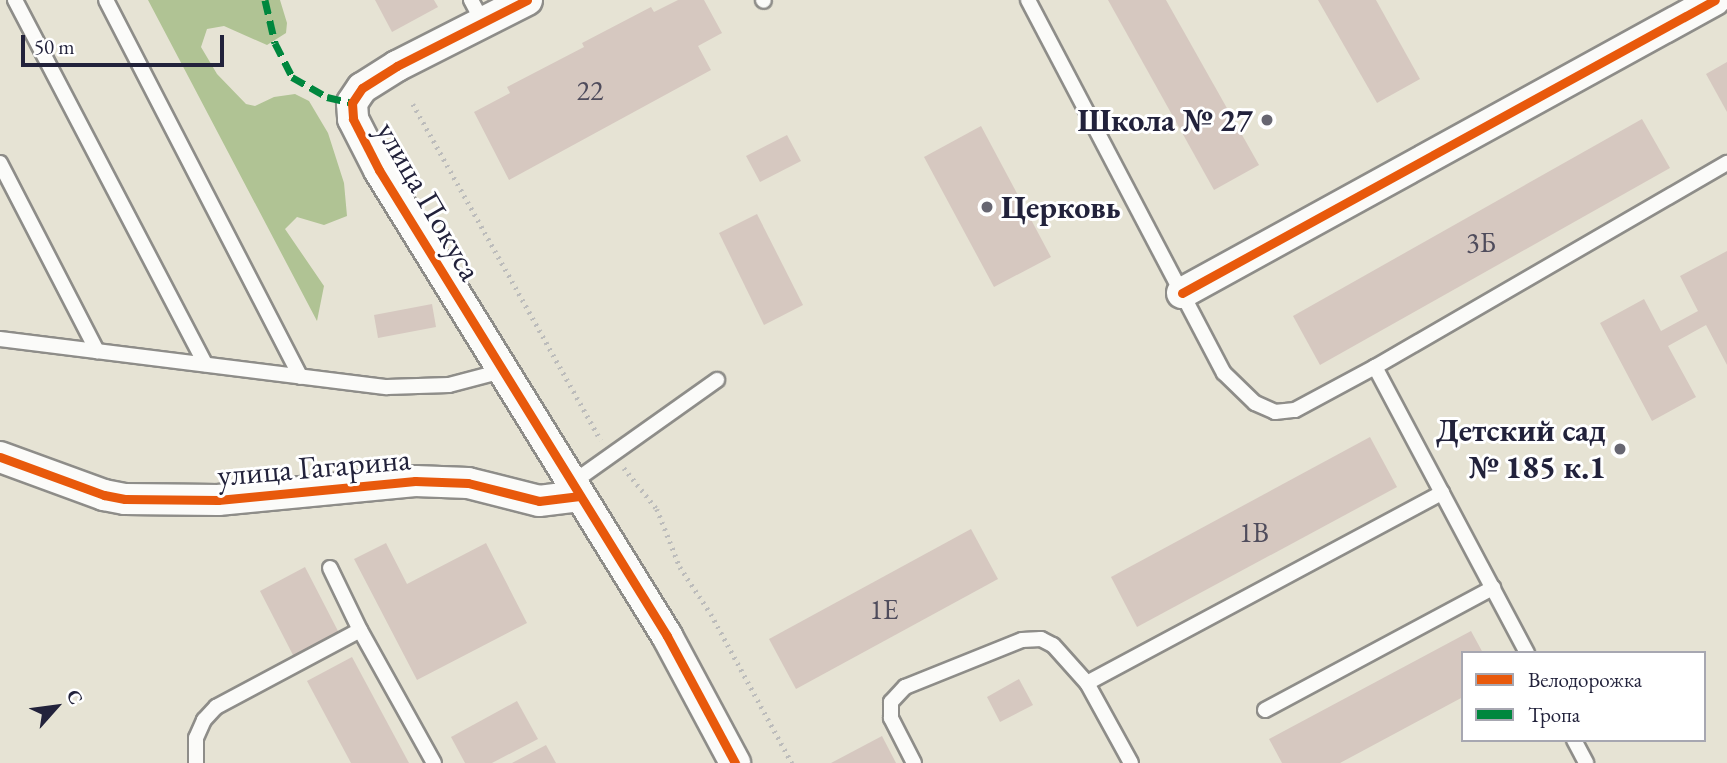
<!DOCTYPE html>
<meta charset="utf-8">
<style>
body{margin:0}
#map{position:relative;width:1727px;height:763px;overflow:hidden;background:#e6e3d4;font-family:"EB Garamond",serif}
div>[style]{position:absolute}
[style*='--x']{left:calc(var(--x)*1px);top:calc(var(--y)*1px);width:calc(var(--w)*1px);rotate:calc(var(--a)*1deg)}
.forest>*{inset:0;background:#b0c394}
.building>*{inset:0;background:#d6c8c0}
.path>*{height:4.5px;margin-top:-2.25px;transform-origin:0;background:repeating-linear-gradient(90deg,#bcbcbb 0 2px,transparent 0 7px)}
.roads{filter:drop-shadow(2px 0 #8e8d89) drop-shadow(-2px 0 #8e8d89) drop-shadow(0 2px #8e8d89) drop-shadow(0 -2px #8e8d89)}
.service>*{height:14px;margin:-7px;padding:0 7px;transform-origin:7px;border-radius:7px;background:#fbfbf9}
.minor>*{height:30px;margin:-15px;padding:0 15px;transform-origin:15px;border-radius:15px;background:#fbfbf9}
.quiet>*{height:7px;margin-top:-3.5px;transform-origin:0;background:repeating-linear-gradient(90deg,#00873e 0 14px,transparent 0 21px)}
.cycleway>*{height:9px;margin:-4.5px;padding:0 4.5px;transform-origin:4.5px;border-radius:4.5px;background:#e8590c}
.dots>*{width:19px;height:19px;translate:-50% -50%;box-sizing:border-box;border:4px solid #fff;border-radius:50%}
span{translate:-50% -50%;white-space:nowrap;text-align:center;line-height:1.15;-webkit-text-stroke:6px #fff;paint-order:stroke}
.number-label{font-size:28px;color:#4f4c5c}
.number-label span{-webkit-text-stroke-width:0}
.poi-label{font-size:32px;color:#22223b;font-weight:700}
.right{translate:-100% -50%;text-align:right}
.left{translate:0 -50%;text-align:left}
.street-label{font-size:32px;color:#22223b}
.legend{position:absolute;left:1461px;top:651px;width:245px;height:91px;box-sizing:border-box;background:#fff;border:2px solid #a7a7b1;margin:0;padding:9px 12px;list-style:none;font-size:21px;color:#22223b}
.legend li{display:flex;align-items:center;gap:14px;height:35px}
.legend b{width:35px;border:2px solid #a7a7b1}
.north{position:absolute;left:21px;top:672px;width:70px;height:70px;-webkit-text-stroke:5px #fff;paint-order:stroke;rotate:62deg;font-size:19px;font-weight:700;line-height:28px;text-align:center;color:#22223b}
.north::after{content:'';display:block;margin:auto;width:24px;height:32px;background:#22223b;clip-path:polygon(50% 0,100% 100%,50% 72%,0 100%)}
.scale{position:absolute;left:21px;top:35px;width:203px;height:32px;box-sizing:border-box;border:4px solid #22223b;border-top:0;padding-left:9px;font-size:21px;line-height:24px;white-space:nowrap;color:#22223b;-webkit-text-stroke:5px #fff;paint-order:stroke}
</style>
<div id="map">
<div class="forest">
<i style="clip-path:polygon(148px 0,280px 0,287px 23px,286px 33px,267px 45px,224px 26px,207px 29px,201px 47px,217px 74px,246px 104px,255px 106px,274px 97px,295px 94px,309px 101px,328px 133px,344px 183px,347px 216px,324px 225px,297px 217px,285px 229px,324px 286px,317px 321px)"></i>
</div>
<div class="building">
<i style="clip-path:polygon(375px 0,434px 0,438px 7px,392px 32px)"></i>
<i style="clip-path:polygon(678px 0,704px 0,722px 33px,698px 46px,711px 70px,509px 180px,474px 112px,510px 93px,507px 87px,584px 47px,582px 43px,651px 7px,654px 12px)"></i>
<i style="clip-path:polygon(1108px 0,1166px 0,1259px 165px,1214px 190px)"></i>
<i style="clip-path:polygon(1318px 0,1376px 0,1420px 79px,1377px 103px)"></i>
<i style="clip-path:polygon(1727px 62px,1727px 112px,1706px 74px)"></i>
<i style="clip-path:polygon(1642px 119px,1670px 168px,1320px 365px,1293px 316px)"></i>
<i style="clip-path:polygon(981px 126px,1051px 257px,994px 287px,924px 157px)"></i>
<i style="clip-path:polygon(787px 135px,801px 161px,760px 182px,746px 156px)"></i>
<i style="clip-path:polygon(757px 214px,803px 305px,764px 325px,719px 233px)"></i>
<i style="clip-path:polygon(1727px 251px,1727px 365px,1706px 325px,1668px 346px,1696px 397px,1652px 421px,1600px 323px,1644px 299px,1661px 331px,1698px 311px,1680px 276px)"></i>
<i style="clip-path:polygon(432px 304px,436px 327px,378px 338px,374px 315px)"></i>
<i style="clip-path:polygon(1370px 437px,1397px 487px,1137px 627px,1111px 577px)"></i>
<i style="clip-path:polygon(971px 529px,998px 579px,796px 689px,769px 639px)"></i>
<i style="clip-path:polygon(386px 543px,407px 584px,486px 543px,527px 623px,417px 680px,354px 559px)"></i>
<i style="clip-path:polygon(305px 567px,339px 633px,294px 657px,260px 591px)"></i>
<i style="clip-path:polygon(1471px 631px,1483px 653px,1463px 653px,1463px 697px,1340px 763px,1282px 763px,1269px 739px)"></i>
<i style="clip-path:polygon(352px 657px,409px 763px,351px 763px,307px 681px)"></i>
<i style="clip-path:polygon(1019px 679px,1033px 705px,1000px 722px,987px 697px)"></i>
<i style="clip-path:polygon(517px 701px,538px 739px,492px 763px,465px 763px,451px 737px)"></i>
<i style="clip-path:polygon(882px 736px,896px 763px,831px 763px)"></i>
<i style="clip-path:polygon(546px 745px,556px 763px,512px 763px)"></i>
</div>
<div class="path">
<i style="--x:413;--y:104;--w:385;--a:60.8"></i>
<i style="--x:624;--y:468;--w:53;--a:51.2"></i>
<i style="--x:657;--y:509;--w:62;--a:68.4"></i>
<i style="--x:680;--y:567;--w:56;--a:56.6"></i>
<i style="--x:711;--y:614;--w:170;--a:61.5"></i>
</div>
<div class="roads">
<div class="service">
<i style="--x:15;--y:0;--w:411;--a:62.4"></i>
<i style="--x:106;--y:0;--w:424;--a:62.7"></i>
<i style="--x:471;--y:0;--w:26;--a:62"></i>
<i style="--x:763;--y:0;--w:1;--a:45"></i>
<i style="--x:1028;--y:0;--w:421;--a:62.3"></i>
<i style="--x:1224;--y:373;--w:43;--a:44.1"></i>
<i style="--x:1255;--y:403;--w:22;--a:24"></i>
<i style="--x:1275;--y:412;--w:20;--a:-6"></i>
<i style="--x:1295;--y:410;--w:91;--a:-28.3"></i>
<i style="--x:1375;--y:367;--w:407;--a:-30.1"></i>
<i style="--x:0;--y:163;--w:212;--a:62.7"></i>
<i style="--x:0;--y:339;--w:390;--a:7.1"></i>
<i style="--x:387;--y:387;--w:62;--a:-1.8"></i>
<i style="--x:449;--y:385;--w:55;--a:-14.8"></i>
<i style="--x:1375;--y:367;--w:324;--a:62"></i>
<i style="--x:572;--y:483;--w:178;--a:-35.4"></i>
<i style="--x:330;--y:568;--w:69;--a:64.2"></i>
<i style="--x:360;--y:630;--w:152;--a:60.9"></i>
<i style="--x:1087;--y:683;--w:403;--a:-28.2"></i>
<i style="--x:1265;--y:710;--w:259;--a:-28.2"></i>
<i style="--x:1574;--y:740;--w:26;--a:62"></i>
<i style="--x:196;--y:763;--w:25;--a:-90"></i>
<i style="--x:196;--y:738;--w:20;--a:-66"></i>
<i style="--x:204;--y:720;--w:18;--a:-47"></i>
<i style="--x:216;--y:707;--w:163;--a:-28.1"></i>
<i style="--x:914;--y:763;--w:51;--a:-117.1"></i>
<i style="--x:891;--y:718;--w:16;--a:-90"></i>
<i style="--x:891;--y:702;--w:21;--a:-47"></i>
<i style="--x:905;--y:687;--w:126;--a:-21.9"></i>
<i style="--x:1022;--y:640;--w:19;--a:-3"></i>
<i style="--x:1041;--y:639;--w:13;--a:27"></i>
<i style="--x:1053;--y:645;--w:51;--a:48.2"></i>
<i style="--x:1087;--y:683;--w:91;--a:61.2"></i>
</div>
<div class="minor">
<i style="--x:527;--y:0;--w:146;--a:153.1"></i>
<i style="--x:397;--y:66;--w:41;--a:147.8"></i>
<i style="--x:362;--y:88;--w:18;--a:124"></i>
<i style="--x:352;--y:103;--w:16;--a:86"></i>
<i style="--x:353;--y:119;--w:57;--a:63"></i>
<i style="--x:379;--y:170;--w:548;--a:58.28"></i>
<i style="--x:667;--y:636;--w:144;--a:61.8"></i>
<i style="--x:1182;--y:293;--w:608;--a:-28.8"></i>
<i style="--x:0;--y:457;--w:111;--a:20.1"></i>
<i style="--x:104;--y:495;--w:21;--a:11"></i>
<i style="--x:125;--y:499;--w:93;--a:0.6"></i>
<i style="--x:218;--y:500;--w:198;--a:-5.5"></i>
<i style="--x:415;--y:481;--w:53;--a:2.2"></i>
<i style="--x:468;--y:483;--w:73;--a:14.2"></i>
<i style="--x:539;--y:501;--w:41;--a:-7"></i>
</div>
</div>
<div class="quiet">
<i style="--x:265;--y:0;--w:44;--a:76.9"></i>
<i style="--x:275;--y:43;--w:38;--a:63"></i>
<i style="--x:292;--y:77;--w:40;--a:29.7"></i>
<i style="--x:327;--y:97;--w:26;--a:13"></i>
</div>
<div class="cycleway">
<i style="--x:527;--y:0;--w:146;--a:153.1"></i>
<i style="--x:397;--y:66;--w:41;--a:147.8"></i>
<i style="--x:362;--y:88;--w:18;--a:124"></i>
<i style="--x:352;--y:103;--w:16;--a:86"></i>
<i style="--x:353;--y:119;--w:57;--a:63"></i>
<i style="--x:379;--y:170;--w:548;--a:58.28"></i>
<i style="--x:667;--y:636;--w:144;--a:61.8"></i>
<i style="--x:1182;--y:293;--w:608;--a:-28.8"></i>
<i style="--x:0;--y:457;--w:111;--a:20.1"></i>
<i style="--x:104;--y:495;--w:21;--a:11"></i>
<i style="--x:125;--y:499;--w:93;--a:0.6"></i>
<i style="--x:218;--y:500;--w:198;--a:-5.5"></i>
<i style="--x:415;--y:481;--w:53;--a:2.2"></i>
<i style="--x:468;--y:483;--w:73;--a:14.2"></i>
<i style="--x:539;--y:501;--w:41;--a:-7"></i>
</div>
<div class="dots">
<i style="left:1267px;top:120px;background:#676671"></i>
<i style="left:987px;top:207px;background:#676671"></i>
<i style="left:1620px;top:449px;background:#676671"></i>
</div>
<div class="number-label">
<span style="left:590px;top:90px">22</span>
<span style="left:1481px;top:242px">3Б</span>
<span style="left:1254px;top:532px">1В</span>
<span style="left:884px;top:609px">1Е</span>
</div>
<div class="poi-label">
<span class="right" style="left:1253px;top:120px">Школа № 27</span>
<span class="left" style="left:1001px;top:207px">Церковь</span>
<span class="right" style="left:1606px;top:449px">Детский сад<br>№ 185 к.1</span>
</div>
<div class="street-label">
<span style="left:429px;top:201px;rotate:60deg">улица Покуса</span>
<span style="left:314px;top:467px;rotate:-5deg">улица Гагарина</span>
</div>
<ul class="legend">
<li><b style="height:9px;background:#e8590c"></b>Велодорожка</li>
<li><b style="height:9px;background:#00873e"></b>Тропа</li>
</ul>
<div class="north">С</div>
<div class="scale">50 m</div>
</div>
